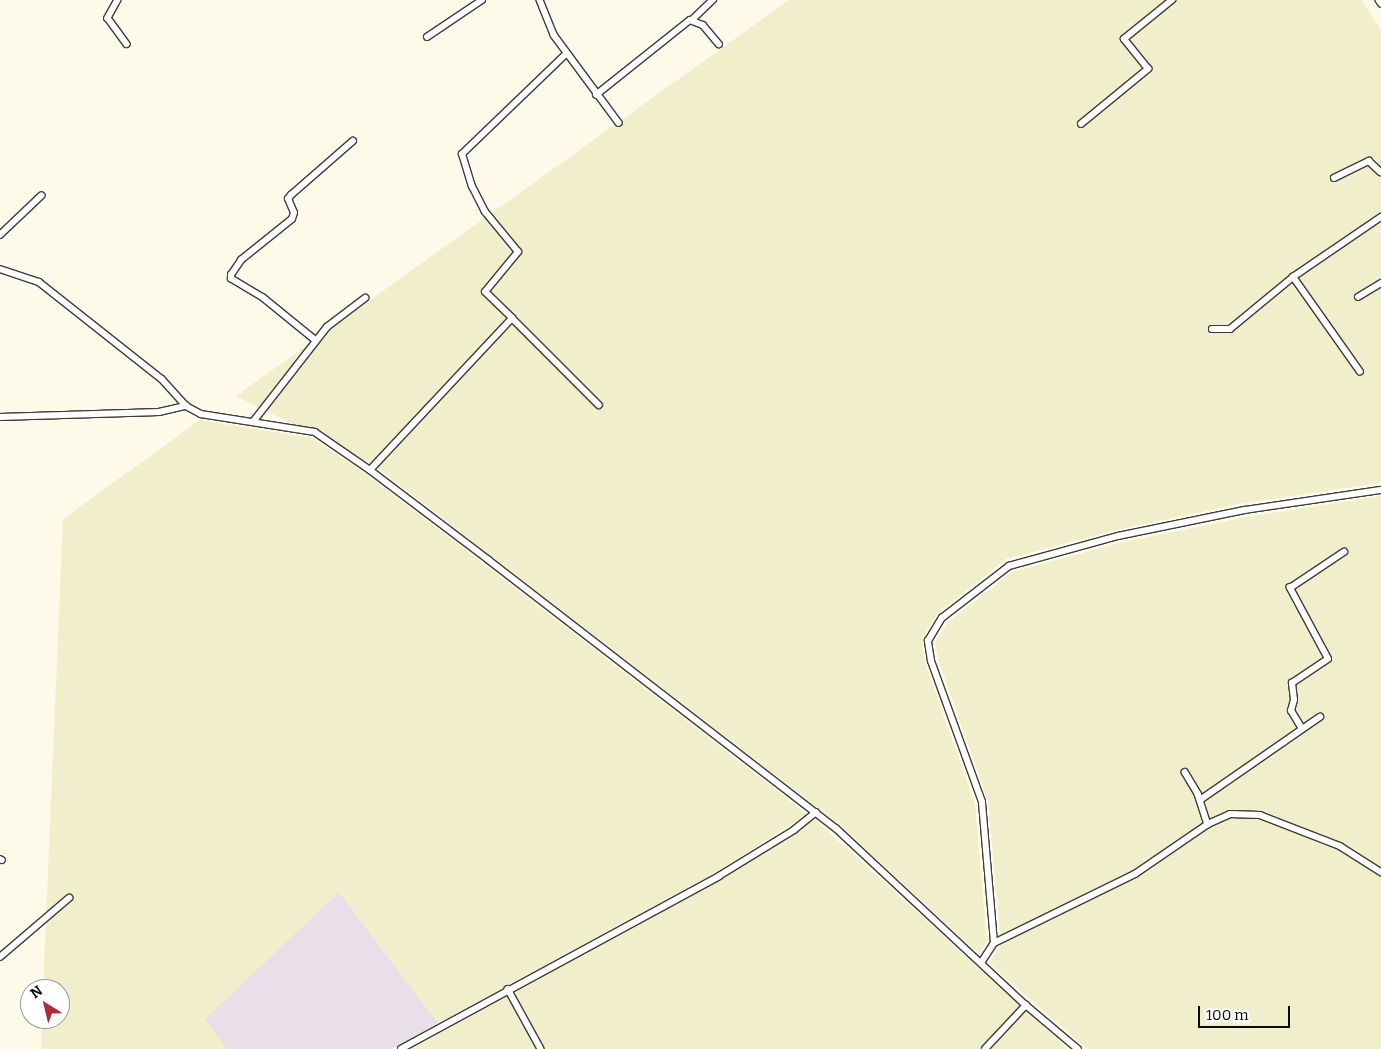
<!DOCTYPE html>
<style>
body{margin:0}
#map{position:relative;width:1381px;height:1049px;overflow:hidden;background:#fefae9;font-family:Bitter,serif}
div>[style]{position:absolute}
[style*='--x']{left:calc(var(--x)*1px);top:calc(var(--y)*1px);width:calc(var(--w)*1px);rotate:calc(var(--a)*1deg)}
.industrial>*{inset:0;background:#e8dfe9}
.farmland>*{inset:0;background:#f1eecc}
.roads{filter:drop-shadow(1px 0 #3d3d3d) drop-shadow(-1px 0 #3d3d3d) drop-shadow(0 1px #3d3d3d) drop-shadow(0 -1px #3d3d3d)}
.street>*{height:5.5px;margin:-2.75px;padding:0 2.75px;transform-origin:2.75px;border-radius:2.75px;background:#fff}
span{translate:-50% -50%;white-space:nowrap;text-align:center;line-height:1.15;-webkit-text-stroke:5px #fff;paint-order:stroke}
.north{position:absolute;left:20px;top:979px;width:50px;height:50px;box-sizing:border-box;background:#fff;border:1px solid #9d9d9d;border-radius:50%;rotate:324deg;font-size:14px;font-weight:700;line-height:20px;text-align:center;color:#0a0a0a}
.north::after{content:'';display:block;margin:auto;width:18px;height:22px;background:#b02c32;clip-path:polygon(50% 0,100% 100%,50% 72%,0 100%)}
.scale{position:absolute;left:1198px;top:1006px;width:92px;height:22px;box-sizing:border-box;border:2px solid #0a0a0a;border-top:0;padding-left:6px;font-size:15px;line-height:18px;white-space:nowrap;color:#0a0a0a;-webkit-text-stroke:4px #fff;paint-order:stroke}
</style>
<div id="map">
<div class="industrial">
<i style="clip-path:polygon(339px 892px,438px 1023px,392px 1049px,227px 1049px,204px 1019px)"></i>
</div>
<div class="farmland">
<i style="clip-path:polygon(789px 0,1361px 0,1381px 30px,1381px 483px,1244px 503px,1116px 530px,1006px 559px,937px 614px,921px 640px,925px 663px,975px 804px,987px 941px,979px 954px,839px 824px,374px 465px,236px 396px)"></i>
<i style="clip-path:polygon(200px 420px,312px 438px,367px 475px,485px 565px,807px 814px,716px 872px,438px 1023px,339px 892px,205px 1019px,227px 1049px,41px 1049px,42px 1019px,60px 1019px,60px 989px,43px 989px,63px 519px)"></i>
<i style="clip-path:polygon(1381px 496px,1381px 1049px,1087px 1049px,989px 963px,1001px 944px,988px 801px,938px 659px,935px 643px,947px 623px,1012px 572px,1119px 543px,1246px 517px)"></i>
<i style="clip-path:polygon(814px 819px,1068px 1049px,411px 1049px,721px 880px)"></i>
</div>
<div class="roads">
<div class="street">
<i style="--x:118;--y:0;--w:21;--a:119"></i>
<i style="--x:108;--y:18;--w:32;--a:54"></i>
<i style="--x:540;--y:0;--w:38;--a:68"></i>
<i style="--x:554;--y:35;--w:109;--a:53.5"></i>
<i style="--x:1379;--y:0;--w:4;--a:56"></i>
<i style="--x:692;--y:20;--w:29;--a:-44"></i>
<i style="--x:427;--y:37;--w:66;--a:-33.9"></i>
<i style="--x:596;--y:95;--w:120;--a:-38.6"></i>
<i style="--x:690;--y:20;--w:14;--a:21"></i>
<i style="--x:703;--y:25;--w:25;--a:50"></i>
<i style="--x:1081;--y:124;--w:87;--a:-39.4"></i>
<i style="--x:1148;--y:69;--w:38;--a:-129"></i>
<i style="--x:1124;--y:39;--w:62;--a:-39.1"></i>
<i style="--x:1334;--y:178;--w:39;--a:-26"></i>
<i style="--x:1369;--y:161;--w:16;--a:43"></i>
<i style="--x:0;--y:235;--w:57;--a:-43.6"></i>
<i style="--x:0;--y:269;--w:41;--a:18.4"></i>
<i style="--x:39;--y:282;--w:157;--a:38.3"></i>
<i style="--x:162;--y:379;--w:36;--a:48"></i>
<i style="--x:1358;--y:297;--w:27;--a:-31"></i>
<i style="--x:512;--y:318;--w:123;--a:45"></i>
<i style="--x:1212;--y:329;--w:18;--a:0"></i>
<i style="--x:1230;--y:329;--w:82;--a:-39.5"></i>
<i style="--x:316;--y:341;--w:68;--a:-140.9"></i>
<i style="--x:263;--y:298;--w:37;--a:-149"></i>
<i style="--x:231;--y:279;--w:4;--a:-90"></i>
<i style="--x:231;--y:275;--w:18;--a:-56"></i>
<i style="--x:241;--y:260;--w:65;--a:-38.8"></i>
<i style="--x:292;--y:219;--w:6;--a:-72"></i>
<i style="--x:294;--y:213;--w:15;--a:-113"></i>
<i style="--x:288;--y:199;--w:5;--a:-53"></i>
<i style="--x:291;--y:195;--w:82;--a:-41.1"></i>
<i style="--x:1360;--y:372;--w:116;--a:-125.2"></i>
<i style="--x:1293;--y:277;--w:107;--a:-34.3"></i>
<i style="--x:0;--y:417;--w:159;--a:-1.8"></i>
<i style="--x:159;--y:412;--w:28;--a:-13"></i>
<i style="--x:186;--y:406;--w:17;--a:28"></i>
<i style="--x:201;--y:414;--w:115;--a:9"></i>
<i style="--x:315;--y:432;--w:67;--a:34.6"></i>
<i style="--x:370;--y:470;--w:149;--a:37.1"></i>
<i style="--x:489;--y:560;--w:438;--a:37.7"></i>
<i style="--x:836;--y:828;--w:260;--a:43"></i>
<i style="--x:1026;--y:1005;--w:68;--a:40.2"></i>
<i style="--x:253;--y:422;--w:120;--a:-52.1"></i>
<i style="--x:327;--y:327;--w:48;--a:-37.3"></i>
<i style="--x:370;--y:470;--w:208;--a:-46.9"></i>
<i style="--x:512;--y:318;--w:37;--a:-136"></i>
<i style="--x:485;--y:292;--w:52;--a:-50.5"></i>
<i style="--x:518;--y:252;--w:52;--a:-129.5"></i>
<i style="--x:485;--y:212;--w:28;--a:-117"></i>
<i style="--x:472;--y:187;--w:34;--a:-107"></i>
<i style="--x:462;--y:154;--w:144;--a:-43.9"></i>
<i style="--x:1302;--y:729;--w:21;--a:-121"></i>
<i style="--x:1291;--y:711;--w:11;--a:-75"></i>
<i style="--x:1294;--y:700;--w:17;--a:-97"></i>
<i style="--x:1292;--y:683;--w:43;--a:-33.7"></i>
<i style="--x:1328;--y:659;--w:81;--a:-118.2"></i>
<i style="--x:1290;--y:588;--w:65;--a:-33.7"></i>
<i style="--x:1185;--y:772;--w:26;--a:59"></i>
<i style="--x:1198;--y:794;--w:32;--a:72"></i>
<i style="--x:1200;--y:800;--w:146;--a:-34.7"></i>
<i style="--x:0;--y:859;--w:2;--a:27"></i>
<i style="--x:994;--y:943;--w:157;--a:-26.1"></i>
<i style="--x:1135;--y:874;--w:88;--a:-34.4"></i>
<i style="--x:1208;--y:824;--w:24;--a:-24"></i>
<i style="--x:1230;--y:814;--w:30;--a:2"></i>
<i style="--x:1260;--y:815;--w:86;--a:21.2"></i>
<i style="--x:1340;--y:846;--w:49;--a:32.4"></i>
<i style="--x:0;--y:957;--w:91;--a:-40.5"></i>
<i style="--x:981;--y:963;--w:24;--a:-57"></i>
<i style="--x:994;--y:943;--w:142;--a:-94.9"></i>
<i style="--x:982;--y:802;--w:150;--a:-109.9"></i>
<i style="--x:931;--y:661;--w:20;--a:-99"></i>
<i style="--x:928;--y:641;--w:27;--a:-59"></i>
<i style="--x:942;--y:618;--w:85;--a:-37.8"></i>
<i style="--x:1009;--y:566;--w:113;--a:-15.4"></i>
<i style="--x:1118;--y:536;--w:130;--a:-11.6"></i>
<i style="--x:1245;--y:510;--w:137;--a:-8.4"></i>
<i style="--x:508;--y:989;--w:68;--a:61.2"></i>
<i style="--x:401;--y:1049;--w:362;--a:-28.5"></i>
<i style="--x:719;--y:876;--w:88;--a:-31.5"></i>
<i style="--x:794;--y:830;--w:28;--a:-39"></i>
<i style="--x:985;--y:1049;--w:60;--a:-47"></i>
</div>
</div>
<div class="north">N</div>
<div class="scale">100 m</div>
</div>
